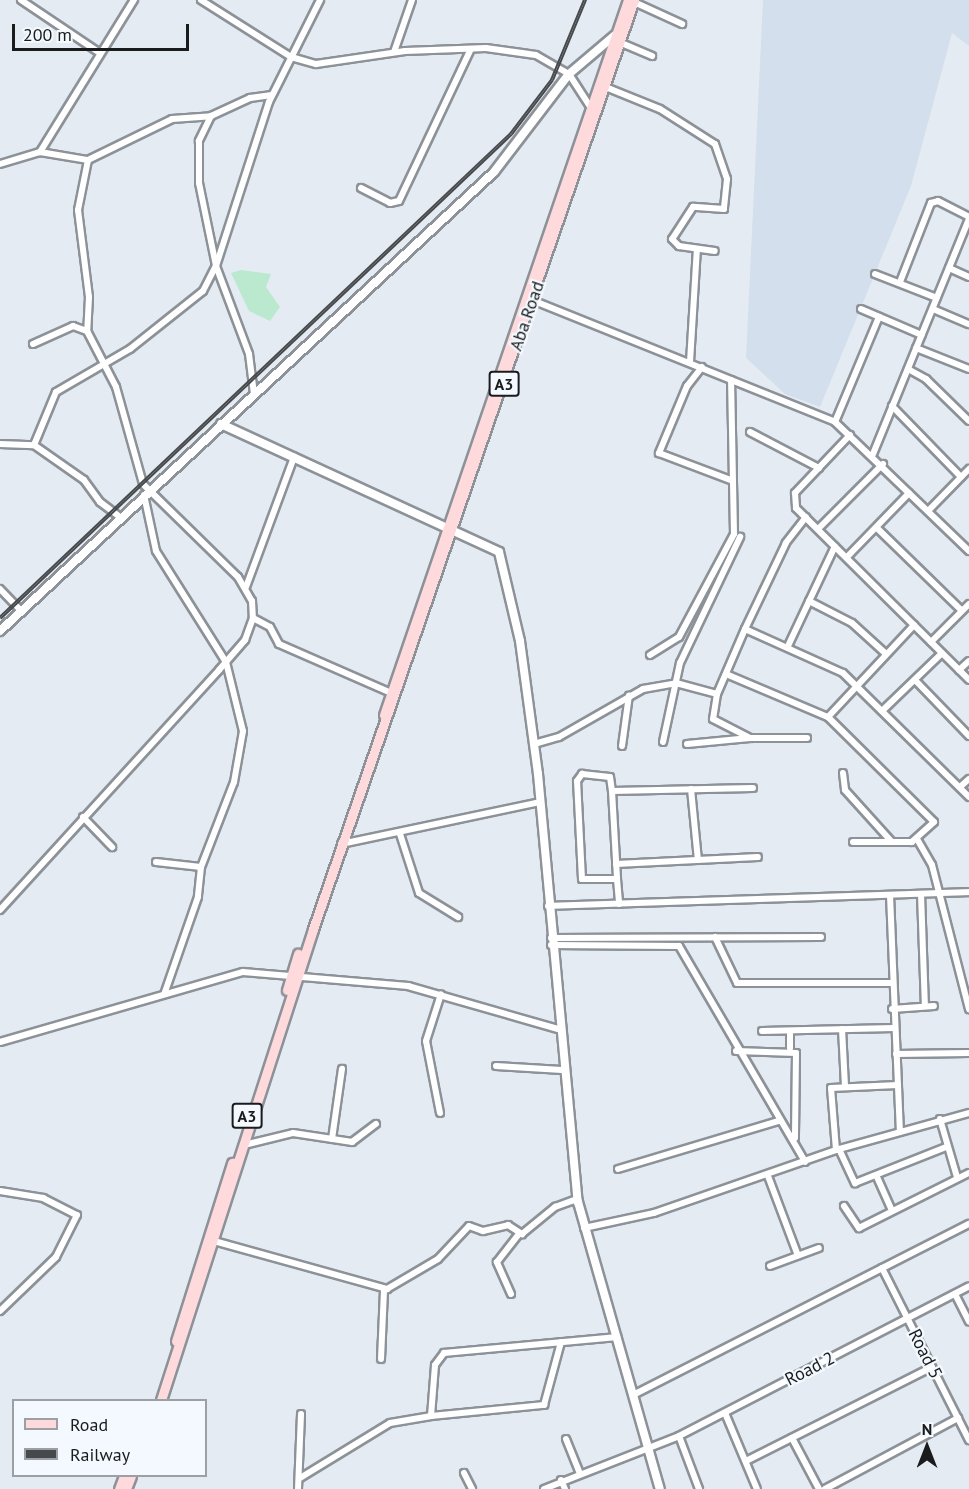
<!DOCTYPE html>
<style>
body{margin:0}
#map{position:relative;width:969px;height:1489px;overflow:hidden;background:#e5ebf2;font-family:"PT Sans",sans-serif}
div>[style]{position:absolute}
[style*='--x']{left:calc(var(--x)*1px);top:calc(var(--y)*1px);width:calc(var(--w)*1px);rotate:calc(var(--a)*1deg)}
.built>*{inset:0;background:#d3dfec}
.green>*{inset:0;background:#bae9cf}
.roads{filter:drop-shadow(2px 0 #8c9298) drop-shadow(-2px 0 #8c9298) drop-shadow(0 2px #8c9298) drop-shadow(0 -2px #8c9298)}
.street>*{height:6px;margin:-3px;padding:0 3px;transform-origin:3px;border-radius:3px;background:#fff}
.secondary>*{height:8px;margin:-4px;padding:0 4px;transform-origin:4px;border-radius:4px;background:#fff}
.primary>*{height:9px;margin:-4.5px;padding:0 4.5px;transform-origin:4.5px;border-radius:4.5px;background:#ffdadd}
.rail>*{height:4px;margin-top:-2px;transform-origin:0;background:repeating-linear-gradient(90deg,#f3f9fe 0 4.5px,#474a4d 0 9px);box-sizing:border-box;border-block:2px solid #474a4d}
span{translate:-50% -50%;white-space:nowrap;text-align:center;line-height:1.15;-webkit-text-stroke:4.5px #f3f9fe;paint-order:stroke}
.shield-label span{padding:2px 4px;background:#f3f9fe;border:2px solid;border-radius:4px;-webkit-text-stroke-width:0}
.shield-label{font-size:16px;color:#191b1d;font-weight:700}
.street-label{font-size:18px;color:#191b1d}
.legend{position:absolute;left:12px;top:1399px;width:195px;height:78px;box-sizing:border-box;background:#f3f9fe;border:2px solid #9ca0a4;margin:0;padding:8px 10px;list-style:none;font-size:18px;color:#191b1d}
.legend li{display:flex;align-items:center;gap:12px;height:30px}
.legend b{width:30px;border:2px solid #9ca0a4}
.north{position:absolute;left:897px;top:1417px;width:60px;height:60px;-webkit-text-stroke:4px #f3f9fe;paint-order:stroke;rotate:0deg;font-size:16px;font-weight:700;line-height:24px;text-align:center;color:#191b1d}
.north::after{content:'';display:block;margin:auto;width:21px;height:27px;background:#191b1d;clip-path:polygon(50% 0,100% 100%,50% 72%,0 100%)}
.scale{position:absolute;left:12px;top:24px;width:177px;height:27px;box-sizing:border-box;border:3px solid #191b1d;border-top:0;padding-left:8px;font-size:18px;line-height:21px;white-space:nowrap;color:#191b1d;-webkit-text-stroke:4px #f3f9fe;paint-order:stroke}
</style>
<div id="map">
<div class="built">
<i style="clip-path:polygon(763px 0,969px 0,969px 46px,952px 33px,911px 186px,820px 407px,785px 394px,746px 358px)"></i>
</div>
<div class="green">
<i style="clip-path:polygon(241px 270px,271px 274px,266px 287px,280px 307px,270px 321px,249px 311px,231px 273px)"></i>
</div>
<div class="roads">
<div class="street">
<i style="--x:21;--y:0;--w:95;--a:33.9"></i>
<i style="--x:201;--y:0;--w:107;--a:32.3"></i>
<i style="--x:291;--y:57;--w:26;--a:16"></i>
<i style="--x:316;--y:64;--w:90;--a:-8.3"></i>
<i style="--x:405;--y:51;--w:81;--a:-2.1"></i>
<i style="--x:486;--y:48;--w:50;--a:8"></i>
<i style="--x:536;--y:55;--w:38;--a:30"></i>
<i style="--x:569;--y:74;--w:37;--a:57"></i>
<i style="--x:634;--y:2;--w:53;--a:24.6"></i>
<i style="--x:619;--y:42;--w:36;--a:23"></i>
<i style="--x:394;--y:52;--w:55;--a:-70.9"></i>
<i style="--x:603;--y:86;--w:61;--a:22"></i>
<i style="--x:660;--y:109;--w:65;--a:32.5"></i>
<i style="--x:715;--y:144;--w:37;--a:71"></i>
<i style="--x:727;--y:179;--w:30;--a:96"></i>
<i style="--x:724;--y:209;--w:31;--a:-176"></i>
<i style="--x:693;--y:207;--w:38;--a:123"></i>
<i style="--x:672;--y:239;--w:10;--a:45"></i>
<i style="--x:679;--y:246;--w:36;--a:8"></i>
<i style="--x:211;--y:116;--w:28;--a:116"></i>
<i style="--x:199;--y:141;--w:42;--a:90"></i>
<i style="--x:199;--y:183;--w:85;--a:78.4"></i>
<i style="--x:216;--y:266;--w:94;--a:69.4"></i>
<i style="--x:249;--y:354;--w:40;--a:82.9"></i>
<i style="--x:40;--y:152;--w:49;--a:9.5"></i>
<i style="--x:88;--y:160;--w:93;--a:-26"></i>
<i style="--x:172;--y:119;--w:39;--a:-4"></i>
<i style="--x:211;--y:116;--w:43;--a:-24.8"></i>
<i style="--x:250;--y:98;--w:22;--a:-8"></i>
<i style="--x:88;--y:160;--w:51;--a:101.3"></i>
<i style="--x:78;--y:210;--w:88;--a:82.8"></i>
<i style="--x:89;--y:297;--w:34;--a:93"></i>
<i style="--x:87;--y:331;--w:63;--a:62.6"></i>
<i style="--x:116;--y:387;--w:101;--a:74.4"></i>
<i style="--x:143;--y:484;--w:133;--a:44.4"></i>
<i style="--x:238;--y:577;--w:28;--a:60"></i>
<i style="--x:252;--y:601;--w:17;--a:87"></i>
<i style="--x:253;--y:618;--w:19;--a:28"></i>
<i style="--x:270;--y:627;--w:19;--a:62"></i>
<i style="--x:279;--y:644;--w:122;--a:23.6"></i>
<i style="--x:0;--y:164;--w:42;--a:-16.7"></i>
<i style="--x:40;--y:152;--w:179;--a:-58.3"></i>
<i style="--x:361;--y:188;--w:33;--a:27"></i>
<i style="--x:390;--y:203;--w:9;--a:-13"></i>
<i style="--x:399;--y:201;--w:168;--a:-64.7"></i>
<i style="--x:949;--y:268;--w:22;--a:24"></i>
<i style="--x:875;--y:274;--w:66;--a:21.2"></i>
<i style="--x:900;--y:282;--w:85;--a:-68.6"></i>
<i style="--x:931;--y:203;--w:7;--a:-16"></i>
<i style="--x:938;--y:201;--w:35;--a:27"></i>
<i style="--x:527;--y:298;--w:332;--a:21.9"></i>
<i style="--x:835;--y:422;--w:186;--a:43.9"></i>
<i style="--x:861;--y:309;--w:66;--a:23.1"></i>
<i style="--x:933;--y:309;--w:39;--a:23"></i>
<i style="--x:33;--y:344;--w:44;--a:-24.2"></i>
<i style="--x:73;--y:326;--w:15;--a:20"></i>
<i style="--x:916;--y:348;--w:57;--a:21.6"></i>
<i style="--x:690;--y:362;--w:113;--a:-86.5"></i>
<i style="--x:702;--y:367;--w:24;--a:128"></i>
<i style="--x:687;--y:386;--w:73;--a:112.7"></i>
<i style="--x:659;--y:453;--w:79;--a:20.7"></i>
<i style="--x:908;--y:369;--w:21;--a:29"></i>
<i style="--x:926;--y:379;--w:60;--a:44.3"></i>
<i style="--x:892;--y:406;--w:99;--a:45.8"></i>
<i style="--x:835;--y:422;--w:114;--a:-67.3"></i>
<i style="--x:750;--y:432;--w:78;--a:27.6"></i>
<i style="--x:850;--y:435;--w:80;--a:133.5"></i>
<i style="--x:795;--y:493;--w:15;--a:86"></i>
<i style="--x:796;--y:508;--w:244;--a:44.8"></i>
<i style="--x:0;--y:444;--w:34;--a:2"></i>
<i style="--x:34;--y:445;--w:57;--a:-67.5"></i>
<i style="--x:56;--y:392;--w:86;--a:-30.2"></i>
<i style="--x:130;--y:349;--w:93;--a:-38.5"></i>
<i style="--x:203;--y:291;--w:28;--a:-63"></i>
<i style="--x:216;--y:266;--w:172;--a:-72.1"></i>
<i style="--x:269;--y:102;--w:114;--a:-63.4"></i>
<i style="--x:34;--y:445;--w:61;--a:35"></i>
<i style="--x:84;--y:480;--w:27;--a:54"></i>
<i style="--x:100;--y:502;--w:26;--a:37"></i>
<i style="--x:873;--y:454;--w:254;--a:-67.8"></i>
<i style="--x:144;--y:495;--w:57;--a:77.9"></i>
<i style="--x:156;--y:551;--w:131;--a:57.8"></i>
<i style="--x:226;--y:662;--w:71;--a:76.2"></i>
<i style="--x:243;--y:731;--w:52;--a:100"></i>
<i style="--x:234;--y:782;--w:91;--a:111.2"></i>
<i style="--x:201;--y:867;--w:30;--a:96"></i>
<i style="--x:198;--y:897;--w:101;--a:109.2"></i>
<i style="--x:928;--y:511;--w:59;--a:-45.7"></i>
<i style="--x:806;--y:517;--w:33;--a:128"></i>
<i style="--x:786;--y:543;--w:95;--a:115.5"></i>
<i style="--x:745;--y:629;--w:71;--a:113.3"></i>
<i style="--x:717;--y:694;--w:25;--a:99"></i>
<i style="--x:713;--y:719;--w:42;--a:27.2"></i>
<i style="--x:750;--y:738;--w:57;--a:0"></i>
<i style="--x:818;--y:529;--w:92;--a:-45"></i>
<i style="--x:878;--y:529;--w:117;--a:44.3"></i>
<i style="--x:847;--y:557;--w:89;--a:-45.9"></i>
<i style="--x:246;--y:587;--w:139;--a:-69.7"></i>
<i style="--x:0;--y:589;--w:32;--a:46"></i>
<i style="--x:809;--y:601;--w:48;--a:27.1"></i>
<i style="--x:852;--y:623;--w:45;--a:42.3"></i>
<i style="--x:745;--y:629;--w:107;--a:24.2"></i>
<i style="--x:843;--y:673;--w:177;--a:44.5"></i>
<i style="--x:931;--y:642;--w:54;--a:-45"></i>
<i style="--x:788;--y:646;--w:110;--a:-64.8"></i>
<i style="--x:650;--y:655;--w:34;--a:-32"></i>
<i style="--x:679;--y:637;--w:117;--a:-61.9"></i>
<i style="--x:734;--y:534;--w:154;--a:-91.1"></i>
<i style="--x:959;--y:670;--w:13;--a:-42"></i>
<i style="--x:726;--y:674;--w:111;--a:22.9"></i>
<i style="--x:828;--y:717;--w:149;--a:44.7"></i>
<i style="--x:934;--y:822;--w:30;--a:138"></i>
<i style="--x:912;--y:842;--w:59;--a:180"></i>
<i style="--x:915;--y:680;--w:78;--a:46"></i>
<i style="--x:882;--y:711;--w:83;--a:-44"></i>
<i style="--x:828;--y:717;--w:126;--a:-46.9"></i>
<i style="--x:663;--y:742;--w:81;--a:-77.9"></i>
<i style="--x:680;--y:663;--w:140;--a:-64.5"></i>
<i style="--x:534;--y:744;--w:26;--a:-16"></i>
<i style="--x:559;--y:737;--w:97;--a:-29.7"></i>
<i style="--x:643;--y:689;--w:34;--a:-10"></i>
<i style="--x:676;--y:683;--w:42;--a:15"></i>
<i style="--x:687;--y:744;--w:63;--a:-5.4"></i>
<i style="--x:622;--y:746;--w:51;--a:-82.2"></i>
<i style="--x:843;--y:773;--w:17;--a:83"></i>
<i style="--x:845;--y:790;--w:70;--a:47.9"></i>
<i style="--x:960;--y:787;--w:12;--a:-42"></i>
<i style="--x:691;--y:789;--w:71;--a:84.4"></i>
<i style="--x:612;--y:791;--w:141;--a:-1.2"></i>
<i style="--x:83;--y:817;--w:42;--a:46"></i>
<i style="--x:400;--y:834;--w:62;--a:72.1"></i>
<i style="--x:419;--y:893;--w:46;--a:31.6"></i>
<i style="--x:917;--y:839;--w:30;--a:60"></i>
<i style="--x:932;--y:865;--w:149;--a:75.6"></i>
<i style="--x:341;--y:844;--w:203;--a:-11.9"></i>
<i style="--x:156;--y:862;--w:45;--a:6.3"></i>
<i style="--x:616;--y:864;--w:142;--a:-2.8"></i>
<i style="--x:617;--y:879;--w:35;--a:180"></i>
<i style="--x:582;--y:879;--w:98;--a:-92.9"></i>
<i style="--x:577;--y:781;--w:9;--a:-54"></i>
<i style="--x:582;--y:774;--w:28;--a:6"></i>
<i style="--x:610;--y:777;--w:14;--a:82"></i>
<i style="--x:612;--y:791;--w:88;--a:86.7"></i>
<i style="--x:617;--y:879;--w:25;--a:85"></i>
<i style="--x:921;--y:894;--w:112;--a:88"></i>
<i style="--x:890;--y:895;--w:237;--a:87.6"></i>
<i style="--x:548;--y:906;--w:421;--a:-1.9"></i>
<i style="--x:0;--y:910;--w:325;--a:-47.6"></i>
<i style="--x:219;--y:670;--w:40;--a:-49"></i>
<i style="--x:245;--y:640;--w:23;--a:-70"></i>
<i style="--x:715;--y:937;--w:51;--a:64.4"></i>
<i style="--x:737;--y:983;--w:154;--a:0"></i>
<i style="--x:551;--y:938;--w:270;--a:-0.2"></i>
<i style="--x:551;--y:945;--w:128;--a:0.4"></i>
<i style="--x:679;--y:946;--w:250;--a:59.7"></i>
<i style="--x:892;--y:1009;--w:42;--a:-4.1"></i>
<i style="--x:842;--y:1029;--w:57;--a:87"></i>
<i style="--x:762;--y:1031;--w:132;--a:-1.3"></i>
<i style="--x:790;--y:1031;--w:17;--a:90"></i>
<i style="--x:0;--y:1042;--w:253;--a:-16.1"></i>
<i style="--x:243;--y:972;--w:166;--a:4.8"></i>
<i style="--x:408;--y:986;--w:156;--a:16"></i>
<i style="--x:736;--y:1051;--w:60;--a:1.9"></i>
<i style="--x:796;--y:1053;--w:85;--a:90.7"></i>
<i style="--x:896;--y:1054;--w:73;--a:-0.8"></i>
<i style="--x:496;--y:1066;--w:66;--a:3.5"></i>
<i style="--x:440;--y:1113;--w:73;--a:-101"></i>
<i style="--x:426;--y:1041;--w:49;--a:-72.3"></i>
<i style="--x:940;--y:1119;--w:60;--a:73.7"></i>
<i style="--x:332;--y:1139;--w:71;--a:-81.9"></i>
<i style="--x:244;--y:1145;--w:50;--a:-13.8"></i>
<i style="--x:293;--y:1133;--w:60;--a:8.7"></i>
<i style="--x:352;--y:1142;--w:30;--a:-37"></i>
<i style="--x:839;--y:1149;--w:38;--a:65"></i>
<i style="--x:855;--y:1183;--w:98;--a:-21.6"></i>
<i style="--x:836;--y:1150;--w:62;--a:-94.6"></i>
<i style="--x:831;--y:1088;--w:67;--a:-2.6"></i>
<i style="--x:618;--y:1169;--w:167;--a:-16.7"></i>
<i style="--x:768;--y:1176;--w:85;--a:69.4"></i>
<i style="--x:877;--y:1177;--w:36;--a:66"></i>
<i style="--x:0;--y:1191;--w:44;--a:9.2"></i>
<i style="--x:43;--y:1198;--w:38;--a:27"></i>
<i style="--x:77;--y:1215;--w:47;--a:116.6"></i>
<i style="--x:56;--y:1257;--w:78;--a:136"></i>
<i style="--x:844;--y:1206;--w:27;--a:56"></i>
<i style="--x:859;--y:1228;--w:123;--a:-26.6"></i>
<i style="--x:584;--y:1228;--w:72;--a:-12.1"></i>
<i style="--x:654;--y:1213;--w:196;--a:-19.1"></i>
<i style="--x:839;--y:1149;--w:135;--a:-15.5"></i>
<i style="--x:214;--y:1241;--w:180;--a:15.5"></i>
<i style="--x:387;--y:1289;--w:59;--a:-30.5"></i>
<i style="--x:438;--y:1259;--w:45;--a:-46.8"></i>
<i style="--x:469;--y:1226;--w:15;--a:20"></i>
<i style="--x:483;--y:1231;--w:26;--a:-13"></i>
<i style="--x:508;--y:1225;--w:17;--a:33"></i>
<i style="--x:522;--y:1234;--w:43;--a:-39.3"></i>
<i style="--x:555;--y:1207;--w:23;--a:-20"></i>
<i style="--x:770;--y:1266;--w:52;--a:-20.2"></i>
<i style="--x:882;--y:1268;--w:193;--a:63.2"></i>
<i style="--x:511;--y:1294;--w:35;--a:-114"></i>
<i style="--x:497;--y:1262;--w:36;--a:-52"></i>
<i style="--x:955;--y:1294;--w:31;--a:63"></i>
<i style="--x:381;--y:1359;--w:70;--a:-87.5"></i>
<i style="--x:635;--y:1394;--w:375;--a:-27"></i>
<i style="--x:725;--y:1413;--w:82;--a:67.2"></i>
<i style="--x:431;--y:1416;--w:114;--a:-5.6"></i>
<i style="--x:544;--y:1405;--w:65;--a:-74.9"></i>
<i style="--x:679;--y:1436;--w:57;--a:69.3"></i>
<i style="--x:792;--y:1438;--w:58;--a:62.1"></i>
<i style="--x:566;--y:1439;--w:37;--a:68"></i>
<i style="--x:746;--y:1461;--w:208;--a:-26.8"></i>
<i style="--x:464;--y:1473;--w:18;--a:63"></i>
<i style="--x:300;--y:1478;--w:105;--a:-31.4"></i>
<i style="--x:390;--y:1423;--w:42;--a:-9.7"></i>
<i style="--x:431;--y:1416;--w:51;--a:-85.5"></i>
<i style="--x:435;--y:1365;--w:15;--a:-53"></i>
<i style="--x:444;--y:1353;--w:174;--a:-5.3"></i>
<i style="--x:561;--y:1480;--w:10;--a:66"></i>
<i style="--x:298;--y:1489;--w:75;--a:-87.7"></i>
<i style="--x:544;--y:1489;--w:145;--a:-21.4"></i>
<i style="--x:679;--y:1436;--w:326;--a:-27.3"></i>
<i style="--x:825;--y:1489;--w:151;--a:-28.1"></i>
</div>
<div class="secondary">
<i style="--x:221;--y:424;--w:306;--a:24.7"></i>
<i style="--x:499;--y:552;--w:91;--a:76.7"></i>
<i style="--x:520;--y:641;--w:134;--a:82.3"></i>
<i style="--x:538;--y:774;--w:430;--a:84.7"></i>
<i style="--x:578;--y:1202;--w:298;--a:74.1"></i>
<i style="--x:0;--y:631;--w:674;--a:-42.9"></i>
<i style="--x:494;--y:172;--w:123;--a:-52.6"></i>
<i style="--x:569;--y:74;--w:60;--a:-40.3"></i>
</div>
<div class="primary">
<i style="--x:384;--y:715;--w:755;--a:-71.16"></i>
<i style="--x:287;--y:990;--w:38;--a:-73"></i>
<i style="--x:176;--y:1341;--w:187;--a:-72.5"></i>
<i style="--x:161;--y:1400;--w:495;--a:-72.1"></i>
<i style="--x:313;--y:929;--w:983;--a:-70.94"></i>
<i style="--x:119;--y:1489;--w:14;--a:-69"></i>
<i style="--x:126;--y:1489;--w:14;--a:-69"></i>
</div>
</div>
<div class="rail">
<i style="--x:0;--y:618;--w:704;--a:-43.45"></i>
<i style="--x:511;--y:134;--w:68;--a:-52.8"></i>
<i style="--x:552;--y:80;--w:87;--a:-67.6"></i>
</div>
<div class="shield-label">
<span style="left:504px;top:384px">A3</span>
<span style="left:247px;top:1116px">A3</span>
</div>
<div class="street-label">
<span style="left:527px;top:316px;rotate:-71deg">Aba Road</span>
<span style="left:925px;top:1354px;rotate:63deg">Road 5</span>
<span style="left:810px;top:1369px;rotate:-27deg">Road 2</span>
</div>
<ul class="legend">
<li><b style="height:8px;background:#ffdadd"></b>Road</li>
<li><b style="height:8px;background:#474a4d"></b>Railway</li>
</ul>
<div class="north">N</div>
<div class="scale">200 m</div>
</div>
